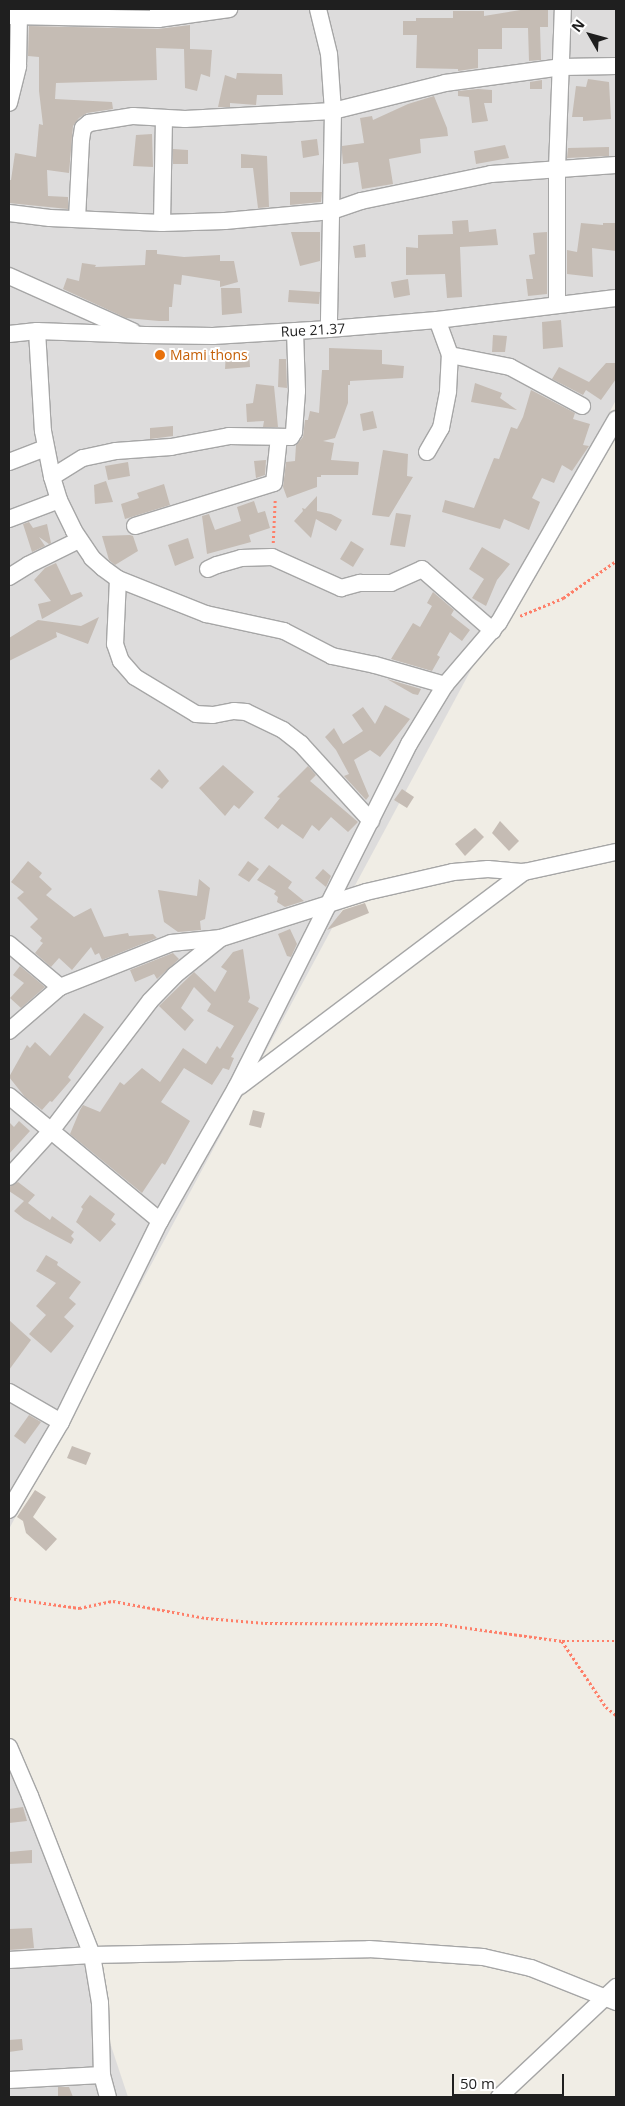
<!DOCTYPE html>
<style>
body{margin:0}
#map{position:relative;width:625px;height:2106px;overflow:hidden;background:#f0ede5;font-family:"Open Sans",sans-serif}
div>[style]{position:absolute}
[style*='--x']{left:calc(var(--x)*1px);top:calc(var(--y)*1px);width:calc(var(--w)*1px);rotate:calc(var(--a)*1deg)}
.residential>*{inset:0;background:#dddcdc}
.building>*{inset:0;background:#c5bcb4}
.path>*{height:2.5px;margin-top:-1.25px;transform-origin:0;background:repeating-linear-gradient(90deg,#fe7f69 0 2.5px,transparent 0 5px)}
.roads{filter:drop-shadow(1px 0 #a6a6a6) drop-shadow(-1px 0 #a6a6a6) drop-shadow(0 1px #a6a6a6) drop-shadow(0 -1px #a6a6a6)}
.minor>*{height:16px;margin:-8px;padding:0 8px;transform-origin:8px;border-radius:8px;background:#fff}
.dots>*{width:14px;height:14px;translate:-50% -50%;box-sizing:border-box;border:2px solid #fff;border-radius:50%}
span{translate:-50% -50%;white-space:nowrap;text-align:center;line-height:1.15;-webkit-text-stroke:4px #fff;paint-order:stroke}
.street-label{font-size:14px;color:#1f1f1f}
.food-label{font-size:14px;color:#c56008}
.left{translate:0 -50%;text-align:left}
.frame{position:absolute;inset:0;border:10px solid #1f1f1f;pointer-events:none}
.north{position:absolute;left:565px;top:10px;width:50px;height:50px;-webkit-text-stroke:4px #fff;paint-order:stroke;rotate:308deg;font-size:14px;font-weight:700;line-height:20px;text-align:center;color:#1f1f1f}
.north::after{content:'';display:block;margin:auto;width:18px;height:22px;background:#1f1f1f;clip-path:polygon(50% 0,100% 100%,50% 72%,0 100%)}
.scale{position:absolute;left:452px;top:2074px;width:112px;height:22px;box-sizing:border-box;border:2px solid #1f1f1f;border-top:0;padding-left:6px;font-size:15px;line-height:18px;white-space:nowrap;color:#1f1f1f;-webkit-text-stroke:4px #fff;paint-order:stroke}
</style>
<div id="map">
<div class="residential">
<i style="clip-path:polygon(9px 9px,616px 9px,616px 400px,9px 1529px)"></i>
<i style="clip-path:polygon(9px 1738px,128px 2097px,9px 2097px)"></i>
</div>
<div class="building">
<i style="clip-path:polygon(527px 9px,548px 9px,548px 27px,540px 27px,541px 60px,529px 61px,528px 28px,502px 28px,502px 49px,478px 49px,478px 68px,458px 71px,458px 69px,416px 68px,417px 35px,403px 35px,403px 21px,416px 21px,416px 18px,453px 18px,453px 11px,484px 11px,484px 16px)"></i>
<i style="clip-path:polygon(190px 25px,190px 49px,212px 50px,210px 77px,201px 74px,197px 91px,185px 88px,184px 49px,156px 48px,157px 80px,56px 83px,55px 99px,112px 102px,113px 109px,87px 113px,79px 118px,73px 126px,69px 173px,47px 170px,48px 196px,68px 197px,68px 209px,9px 203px,9px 180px,11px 180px,15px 153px,36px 157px,39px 124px,43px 125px,39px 91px,39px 57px,28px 56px,29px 26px,158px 29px)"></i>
<i style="clip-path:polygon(237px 73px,282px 74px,283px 95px,257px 95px,256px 105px,230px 103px,230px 107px,218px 107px,225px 75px,236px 79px)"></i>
<i style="clip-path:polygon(588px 79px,609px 82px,611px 119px,583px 121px,583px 117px,572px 117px,576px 86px,586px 87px)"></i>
<i style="clip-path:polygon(542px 80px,542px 89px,530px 89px,530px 82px)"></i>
<i style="clip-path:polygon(478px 89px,492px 90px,492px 103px,484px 103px,488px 121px,472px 123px,469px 97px,458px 96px,458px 91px)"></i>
<i style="clip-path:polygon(434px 96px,447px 128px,448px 136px,420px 139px,421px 153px,389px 159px,393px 184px,362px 189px,358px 162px,343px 164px,342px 152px,342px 146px,364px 143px,360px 118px,372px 116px,373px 120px,408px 104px)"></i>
<i style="clip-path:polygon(152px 134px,153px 167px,133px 166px,136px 135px)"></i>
<i style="clip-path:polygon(317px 139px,319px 155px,303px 158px,301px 141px)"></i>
<i style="clip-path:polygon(505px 145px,509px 158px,476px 164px,474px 151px)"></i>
<i style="clip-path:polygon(609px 147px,609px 156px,567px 158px,568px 148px)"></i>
<i style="clip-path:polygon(173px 149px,188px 150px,188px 164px,173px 164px)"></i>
<i style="clip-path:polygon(241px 154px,267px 156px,269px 207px,258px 208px,253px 168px,241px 168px)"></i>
<i style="clip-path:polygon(290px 192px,322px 192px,321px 202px,290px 205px)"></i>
<i style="clip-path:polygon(468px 220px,469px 232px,496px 229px,498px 245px,460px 247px,462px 297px,447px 298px,445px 274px,406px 275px,406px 247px,418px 248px,418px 235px,453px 234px,452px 221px)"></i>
<i style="clip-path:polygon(581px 223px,603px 225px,603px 223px,616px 223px,616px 251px,592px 248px,593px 277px,567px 274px,567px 250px,577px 252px)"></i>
<i style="clip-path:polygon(291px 232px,320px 232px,320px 261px,300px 266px)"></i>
<i style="clip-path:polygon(547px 232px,547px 294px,528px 296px,526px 279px,533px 279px,529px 255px,535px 254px,533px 233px)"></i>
<i style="clip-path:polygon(365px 244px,366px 257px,355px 258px,353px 246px)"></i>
<i style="clip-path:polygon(146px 250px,157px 250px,157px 254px,184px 257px,220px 255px,220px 261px,234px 261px,238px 282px,220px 287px,220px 281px,182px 275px,181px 285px,174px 284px,172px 307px,169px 307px,169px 321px,159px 321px,126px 318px,63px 289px,67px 278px,79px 281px,82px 263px,96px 265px,95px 267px,145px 265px)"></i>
<i style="clip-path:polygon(408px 279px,410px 295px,394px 298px,391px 282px)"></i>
<i style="clip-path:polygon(221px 288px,240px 288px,242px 313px,222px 315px)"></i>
<i style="clip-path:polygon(289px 290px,320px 292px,319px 304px,288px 302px)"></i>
<i style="clip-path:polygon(561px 320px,563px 347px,543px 349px,542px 322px)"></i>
<i style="clip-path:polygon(493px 335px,507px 336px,505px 352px,492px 352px)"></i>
<i style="clip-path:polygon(329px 348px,382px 350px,382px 364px,404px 366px,403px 378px,350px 381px,350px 385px,348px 385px,348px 403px,335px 438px,323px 441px,334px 443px,331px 460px,359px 462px,358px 475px,321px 475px,321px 477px,317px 477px,317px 487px,287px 498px,283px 487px,286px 462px,295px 461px,296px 445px,303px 437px,305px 420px,308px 420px,310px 411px,319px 413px,322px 370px,329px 370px)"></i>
<i style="clip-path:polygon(249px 352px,250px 367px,225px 369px,226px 354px)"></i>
<i style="clip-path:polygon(279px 359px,286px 359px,287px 388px,278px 387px)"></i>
<i style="clip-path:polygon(606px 363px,616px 363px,616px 379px,601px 400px,586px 390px,583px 395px,552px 379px,559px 367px,589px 382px)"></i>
<i style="clip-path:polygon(475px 383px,502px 393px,500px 398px,517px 410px,471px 402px)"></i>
<i style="clip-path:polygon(256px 384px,274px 386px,278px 427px,263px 427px,264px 421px,247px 422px,246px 404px,253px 403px)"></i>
<i style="clip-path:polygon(531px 390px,575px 413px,573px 419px,590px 424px,583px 445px,589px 446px,572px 471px,562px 465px,554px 483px,542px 478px,532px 498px,540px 502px,529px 530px,504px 519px,500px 529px,442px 512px,445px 500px,474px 508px,494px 458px,499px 459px,511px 427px,517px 429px,523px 417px)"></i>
<i style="clip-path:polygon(373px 411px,377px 428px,363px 431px,360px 414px)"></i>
<i style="clip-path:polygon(173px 426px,173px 436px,150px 439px,150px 428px)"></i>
<i style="clip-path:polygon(383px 450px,408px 454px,407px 476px,413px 477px,389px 517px,372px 515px)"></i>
<i style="clip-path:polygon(266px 460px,265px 475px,256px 478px,254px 461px)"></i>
<i style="clip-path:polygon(128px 462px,130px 476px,108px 480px,105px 466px)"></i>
<i style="clip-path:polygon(106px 481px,113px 502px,95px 504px,94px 485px)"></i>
<i style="clip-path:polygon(164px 484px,170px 505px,125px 519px,121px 504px,139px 498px,137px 493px)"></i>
<i style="clip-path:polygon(317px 496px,317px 511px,331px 514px,342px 520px,336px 531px,316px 519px,311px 538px,294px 521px,303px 511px,302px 508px,305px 509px)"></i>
<i style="clip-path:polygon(254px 501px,258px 513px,265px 511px,270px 528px,249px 535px,251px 542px,207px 554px,202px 516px,209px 514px,215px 530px,241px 521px,237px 507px)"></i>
<i style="clip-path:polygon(396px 513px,411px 515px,405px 547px,390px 545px)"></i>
<i style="clip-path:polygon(29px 522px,33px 528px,47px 524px,51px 543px,49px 544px,39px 537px,45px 546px,32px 552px,23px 524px)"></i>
<i style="clip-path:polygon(130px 535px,133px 536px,138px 551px,115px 565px,109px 560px,102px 536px)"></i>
<i style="clip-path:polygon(188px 538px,194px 558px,175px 566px,168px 545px)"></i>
<i style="clip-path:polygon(351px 541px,364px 549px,353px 567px,340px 559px)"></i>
<i style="clip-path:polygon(482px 547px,510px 564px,497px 580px,486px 606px,472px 598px,484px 579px,469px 569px)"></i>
<i style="clip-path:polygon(56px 563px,71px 595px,81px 592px,83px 596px,42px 619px,38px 604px,51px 601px,34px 580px,45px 568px)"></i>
<i style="clip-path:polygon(433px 592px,454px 610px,451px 615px,470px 630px,462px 641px,450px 632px,437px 655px,440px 657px,432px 671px,391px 659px,413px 623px,420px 627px,432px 606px,427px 603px)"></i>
<i style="clip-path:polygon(99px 617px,88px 644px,56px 632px,57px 637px,9px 661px,9px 638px,38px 620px,81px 626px)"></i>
<i style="clip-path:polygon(387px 679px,421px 689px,418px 695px,413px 694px)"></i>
<i style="clip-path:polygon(385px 705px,410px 719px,380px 757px,370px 750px,354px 760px,369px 796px,366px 800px,344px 776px,349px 774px,336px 750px,325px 737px,334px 728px,343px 744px,363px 731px,352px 715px,363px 707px,375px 724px)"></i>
<i style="clip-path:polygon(223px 765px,254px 792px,239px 809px,234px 805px,225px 816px,199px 788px)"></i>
<i style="clip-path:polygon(308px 766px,316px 775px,310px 781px,358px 822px,348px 832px,331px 817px,319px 831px,312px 825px,303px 839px,282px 824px,278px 829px,264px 818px,280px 798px,277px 797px)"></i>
<i style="clip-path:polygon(159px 769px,169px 781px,162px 789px,150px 779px)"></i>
<i style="clip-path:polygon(402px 789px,414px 797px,407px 808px,394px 800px)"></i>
<i style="clip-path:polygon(500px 821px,519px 841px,509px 851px,492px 833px)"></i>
<i style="clip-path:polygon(475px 828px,484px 837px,465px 856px,455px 844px)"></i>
<i style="clip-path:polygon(28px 861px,42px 873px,39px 877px,52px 889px,46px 895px,74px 917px,91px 908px,104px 937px,128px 933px,129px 936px,153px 934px,157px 938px,102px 960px,99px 953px,95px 955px,91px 947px,72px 970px,59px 958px,51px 967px,35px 953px,43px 943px,40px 941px,42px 938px,30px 927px,38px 919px,17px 898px,24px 892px,11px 882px)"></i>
<i style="clip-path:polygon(248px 861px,259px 869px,249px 882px,238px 875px)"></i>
<i style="clip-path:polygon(269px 865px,292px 882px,288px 888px,304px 901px,285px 907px,277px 902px,278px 897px,274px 894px,276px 891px,257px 880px)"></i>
<i style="clip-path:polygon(323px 869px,331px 876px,326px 887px,315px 878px)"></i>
<i style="clip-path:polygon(199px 879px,210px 888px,205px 919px,200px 921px,201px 930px,178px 932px,164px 922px,158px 890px,197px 896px)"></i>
<i style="clip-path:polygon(365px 903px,369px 913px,327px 930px,343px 910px)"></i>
<i style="clip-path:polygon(290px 929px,297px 944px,291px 957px,287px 956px,278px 934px)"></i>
<i style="clip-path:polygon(243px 949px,250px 998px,248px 1002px,259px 1008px,231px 1057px,234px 1058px,229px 1070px,223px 1068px,212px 1085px,184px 1068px,161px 1102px,190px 1121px,165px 1165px,162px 1163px,142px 1193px,70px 1134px,80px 1110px,83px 1105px,100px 1112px,120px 1082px,124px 1085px,142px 1068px,160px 1082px,183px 1048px,206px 1064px,217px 1046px,220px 1049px,234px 1026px,207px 1011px,211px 1004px,194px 987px,181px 1008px,194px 1020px,185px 1031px,159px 1006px,194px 972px,215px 992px,227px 971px,221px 967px,233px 952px)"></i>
<i style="clip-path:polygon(173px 953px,179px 959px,157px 979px,154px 974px,135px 982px,130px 970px)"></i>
<i style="clip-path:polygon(20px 966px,45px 987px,21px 1008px,10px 998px,24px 983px,13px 975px)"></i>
<i style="clip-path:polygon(84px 1013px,104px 1027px,68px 1077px,71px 1080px,52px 1102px,50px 1101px,42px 1110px,25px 1097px,9px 1077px,27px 1045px,30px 1048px,35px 1042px,50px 1056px)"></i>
<i style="clip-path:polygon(253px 1110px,265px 1113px,261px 1128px,249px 1125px)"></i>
<i style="clip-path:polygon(19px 1121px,30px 1131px,9px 1154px,9px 1122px,14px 1127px)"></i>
<i style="clip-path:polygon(18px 1182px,35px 1195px,28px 1203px,50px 1220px,52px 1216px,74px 1232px,71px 1236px,74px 1239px,71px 1244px,24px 1219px,14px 1211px,24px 1201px,9px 1191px,9px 1187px)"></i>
<i style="clip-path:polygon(90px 1195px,115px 1214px,111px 1220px,116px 1224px,100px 1242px,76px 1222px,83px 1209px,81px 1207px)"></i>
<i style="clip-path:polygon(46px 1255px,58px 1262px,57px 1265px,81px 1282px,69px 1298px,76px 1304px,64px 1317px,74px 1326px,51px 1353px,29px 1334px,46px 1315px,36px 1306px,56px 1283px,36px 1271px)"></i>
<i style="clip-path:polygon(9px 1320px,31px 1340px,9px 1370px)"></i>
<i style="clip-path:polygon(29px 1415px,41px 1422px,25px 1444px,14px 1436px)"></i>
<i style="clip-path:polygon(72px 1446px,91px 1453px,86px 1465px,67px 1458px)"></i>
<i style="clip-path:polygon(35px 1490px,46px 1497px,33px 1517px,57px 1539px,46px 1551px,26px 1533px,23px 1521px,17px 1517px)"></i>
<i style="clip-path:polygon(23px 1807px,27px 1821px,9px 1823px,9px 1809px)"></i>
<i style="clip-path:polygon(32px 1850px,32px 1863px,9px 1864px,9px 1852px)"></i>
<i style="clip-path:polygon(32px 1928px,34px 1948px,9px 1950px,9px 1929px)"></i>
<i style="clip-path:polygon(22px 2039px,23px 2050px,9px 2052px,9px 2040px)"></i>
<i style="clip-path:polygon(58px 2087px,69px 2087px,73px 2097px,58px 2097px)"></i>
</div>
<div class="path">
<i style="--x:273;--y:543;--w:44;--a:-87.4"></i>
<i style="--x:520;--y:616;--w:47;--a:-22.7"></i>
<i style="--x:563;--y:598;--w:65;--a:-34.9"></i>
<i style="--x:9;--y:1598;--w:71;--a:8.1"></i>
<i style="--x:79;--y:1608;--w:35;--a:-12"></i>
<i style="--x:113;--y:1601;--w:95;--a:10.4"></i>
<i style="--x:206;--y:1618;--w:59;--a:4.8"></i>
<i style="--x:265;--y:1623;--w:175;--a:0.3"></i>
<i style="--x:440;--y:1624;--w:123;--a:7.9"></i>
<i style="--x:562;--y:1641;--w:54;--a:0"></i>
<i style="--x:562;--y:1641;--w:79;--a:56.3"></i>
<i style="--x:606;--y:1707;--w:13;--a:39"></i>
</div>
<div class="roads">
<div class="minor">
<i style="--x:318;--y:9;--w:46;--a:76.3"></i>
<i style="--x:329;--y:54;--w:57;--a:86"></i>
<i style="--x:333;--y:111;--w:218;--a:91.1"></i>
<i style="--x:9;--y:16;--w:149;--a:1.2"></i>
<i style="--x:158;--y:19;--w:10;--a:-90"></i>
<i style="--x:158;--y:19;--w:72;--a:-8"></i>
<i style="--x:9;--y:103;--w:38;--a:-76"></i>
<i style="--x:18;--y:66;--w:50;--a:-88.9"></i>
<i style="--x:9;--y:213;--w:41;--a:7"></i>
<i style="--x:50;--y:218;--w:112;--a:2.6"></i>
<i style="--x:162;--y:223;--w:63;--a:-1.8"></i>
<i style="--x:225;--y:221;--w:107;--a:-5.3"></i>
<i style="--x:332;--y:211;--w:31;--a:-19"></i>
<i style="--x:361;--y:201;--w:133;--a:-11.7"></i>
<i style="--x:491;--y:174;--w:125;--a:-4.1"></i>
<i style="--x:77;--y:219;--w:79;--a:-87.1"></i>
<i style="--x:81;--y:140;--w:12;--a:-81"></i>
<i style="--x:83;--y:128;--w:8;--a:-40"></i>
<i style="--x:89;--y:123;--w:45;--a:-9"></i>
<i style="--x:133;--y:116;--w:52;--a:3.3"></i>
<i style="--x:185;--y:119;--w:148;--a:-3.1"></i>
<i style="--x:333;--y:111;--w:115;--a:-14"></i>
<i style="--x:445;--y:83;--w:118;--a:-7.8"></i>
<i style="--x:562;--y:67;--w:54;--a:-1.1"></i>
<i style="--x:162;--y:223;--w:105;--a:-88.9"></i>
<i style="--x:9;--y:276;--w:135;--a:24.1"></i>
<i style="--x:557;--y:305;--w:136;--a:-90"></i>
<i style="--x:557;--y:169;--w:160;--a:-87.9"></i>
<i style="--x:37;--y:331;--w:100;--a:86.6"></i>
<i style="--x:43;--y:431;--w:47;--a:78.9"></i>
<i style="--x:52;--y:477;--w:24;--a:73"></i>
<i style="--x:59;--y:500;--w:34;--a:64"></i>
<i style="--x:74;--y:531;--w:32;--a:56"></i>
<i style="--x:92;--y:558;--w:15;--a:42"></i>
<i style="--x:103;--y:568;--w:19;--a:36"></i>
<i style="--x:118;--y:579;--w:95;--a:21.7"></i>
<i style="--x:206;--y:614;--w:80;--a:12.3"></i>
<i style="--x:284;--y:631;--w:54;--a:27.5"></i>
<i style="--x:332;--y:656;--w:44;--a:11.8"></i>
<i style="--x:375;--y:665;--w:73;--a:15.9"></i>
<i style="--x:9;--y:334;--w:28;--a:-6"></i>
<i style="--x:37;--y:331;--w:108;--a:2.1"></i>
<i style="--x:145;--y:335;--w:68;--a:0.8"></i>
<i style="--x:213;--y:336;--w:116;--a:-3.5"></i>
<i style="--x:329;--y:329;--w:108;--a:-4.8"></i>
<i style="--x:437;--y:320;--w:180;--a:-7"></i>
<i style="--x:450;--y:355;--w:61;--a:11.3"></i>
<i style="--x:510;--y:367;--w:82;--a:28.4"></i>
<i style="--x:427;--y:452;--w:28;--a:-60"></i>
<i style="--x:441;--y:428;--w:38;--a:-79"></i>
<i style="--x:448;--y:391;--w:36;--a:-87"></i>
<i style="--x:450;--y:355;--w:37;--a:-110"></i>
<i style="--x:9;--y:462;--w:39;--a:-21"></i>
<i style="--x:52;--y:477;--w:36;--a:-32"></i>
<i style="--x:83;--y:458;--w:34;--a:-12"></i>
<i style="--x:116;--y:451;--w:55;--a:-4.2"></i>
<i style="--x:171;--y:447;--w:59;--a:-10.7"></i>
<i style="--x:229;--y:436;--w:62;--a:0.9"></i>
<i style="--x:291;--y:437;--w:6;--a:-59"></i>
<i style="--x:294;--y:432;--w:41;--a:-85.8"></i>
<i style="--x:297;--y:391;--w:60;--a:-91.9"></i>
<i style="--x:9;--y:519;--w:53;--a:-20.8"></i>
<i style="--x:135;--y:526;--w:145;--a:-17.2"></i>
<i style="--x:274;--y:483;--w:46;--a:-83.8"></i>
<i style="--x:208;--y:569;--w:10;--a:-24"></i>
<i style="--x:217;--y:565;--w:25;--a:-16"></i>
<i style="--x:241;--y:558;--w:31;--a:-2"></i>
<i style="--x:272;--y:557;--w:76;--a:24.2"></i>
<i style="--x:341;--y:588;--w:20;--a:-15"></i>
<i style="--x:360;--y:583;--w:31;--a:0"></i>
<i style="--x:391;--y:583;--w:34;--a:-24"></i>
<i style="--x:422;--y:569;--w:94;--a:41.1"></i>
<i style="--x:9;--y:577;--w:22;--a:-32"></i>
<i style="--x:28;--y:565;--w:57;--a:-26.1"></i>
<i style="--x:118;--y:579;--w:65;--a:92.6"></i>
<i style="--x:115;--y:644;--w:18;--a:71"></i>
<i style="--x:121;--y:661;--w:21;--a:49"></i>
<i style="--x:135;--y:677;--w:71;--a:31.2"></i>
<i style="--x:196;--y:714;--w:17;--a:3"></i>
<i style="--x:213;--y:715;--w:21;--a:-11"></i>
<i style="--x:234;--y:711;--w:12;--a:5"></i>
<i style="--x:246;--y:712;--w:41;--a:25.9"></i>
<i style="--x:283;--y:730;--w:23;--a:38"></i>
<i style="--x:301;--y:744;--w:104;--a:47.7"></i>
<i style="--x:9;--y:944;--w:67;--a:40.1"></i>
<i style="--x:9;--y:1031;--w:67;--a:-40.8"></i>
<i style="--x:60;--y:987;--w:119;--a:-21.6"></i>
<i style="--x:171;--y:943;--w:50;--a:-5.7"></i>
<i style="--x:221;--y:938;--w:152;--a:-17.6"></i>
<i style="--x:366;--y:892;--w:89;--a:-12.9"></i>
<i style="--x:453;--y:872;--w:35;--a:-5"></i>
<i style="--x:488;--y:869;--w:36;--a:5"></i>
<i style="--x:524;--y:872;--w:94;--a:-12.3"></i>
<i style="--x:240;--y:1086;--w:356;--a:-37"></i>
<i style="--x:9;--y:1096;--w:196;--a:39.6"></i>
<i style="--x:9;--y:1177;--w:62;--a:-47.6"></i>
<i style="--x:51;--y:1131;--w:163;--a:-52.7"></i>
<i style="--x:150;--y:1001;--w:36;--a:-46"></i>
<i style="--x:175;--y:975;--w:59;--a:-38.8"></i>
<i style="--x:9;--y:1392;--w:60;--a:30"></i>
<i style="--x:9;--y:1510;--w:102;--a:-59.4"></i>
<i style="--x:61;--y:1422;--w:224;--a:-63.8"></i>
<i style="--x:160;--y:1221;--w:153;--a:-60.3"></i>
<i style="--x:236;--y:1088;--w:385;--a:-63.3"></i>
<i style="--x:409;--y:744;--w:69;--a:-58.6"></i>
<i style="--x:445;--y:685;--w:83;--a:-49.4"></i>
<i style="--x:499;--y:622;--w:234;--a:-60"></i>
<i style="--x:9;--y:1747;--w:53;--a:66.8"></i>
<i style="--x:30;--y:1796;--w:171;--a:68.7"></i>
<i style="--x:92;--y:1955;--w:49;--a:80.5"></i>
<i style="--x:100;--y:2003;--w:72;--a:88.4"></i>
<i style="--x:102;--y:2075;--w:23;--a:75"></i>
<i style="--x:9;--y:1960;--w:83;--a:-3.4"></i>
<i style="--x:92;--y:1955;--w:277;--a:-1.2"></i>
<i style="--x:369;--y:1949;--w:114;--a:4"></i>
<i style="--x:483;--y:1957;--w:49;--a:12.9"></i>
<i style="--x:531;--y:1968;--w:92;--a:21.8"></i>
<i style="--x:9;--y:2080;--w:93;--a:-3.1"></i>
<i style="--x:499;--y:2097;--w:161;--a:-43.2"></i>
</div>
</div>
<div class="dots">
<i style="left:160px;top:355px;background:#e8710a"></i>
</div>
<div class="street-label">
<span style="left:313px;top:330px;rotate:-3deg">Rue 21.37</span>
</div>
<div class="food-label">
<span class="left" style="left:170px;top:355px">Mami thons</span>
</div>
<div class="frame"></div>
<div class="north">N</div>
<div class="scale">50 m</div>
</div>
